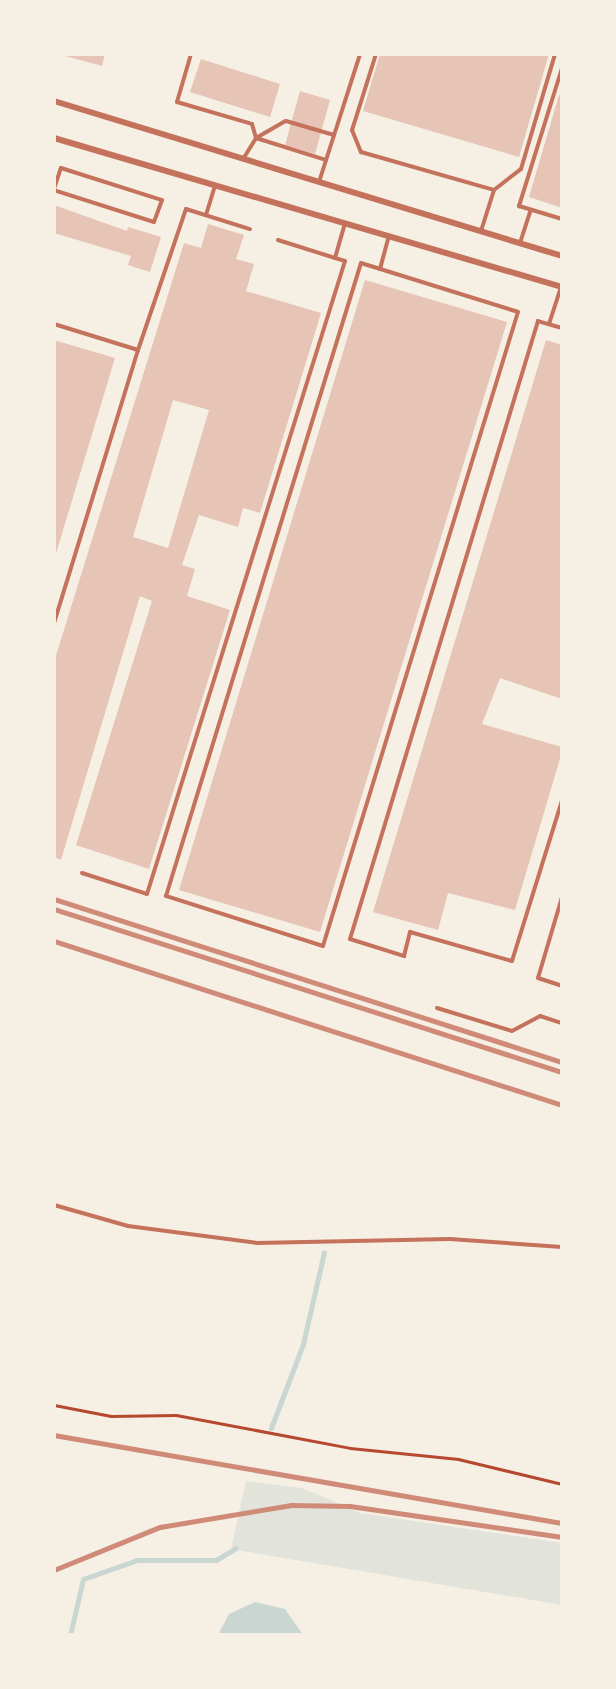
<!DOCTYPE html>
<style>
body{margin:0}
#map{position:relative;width:616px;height:1689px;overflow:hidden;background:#f6efe4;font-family:"DM Sans",sans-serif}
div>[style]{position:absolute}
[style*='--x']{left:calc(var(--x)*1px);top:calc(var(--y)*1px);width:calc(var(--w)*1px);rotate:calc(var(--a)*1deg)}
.green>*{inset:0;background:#e2e4dc}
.water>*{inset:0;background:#c9d6d2}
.stream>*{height:5px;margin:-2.5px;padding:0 2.5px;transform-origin:2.5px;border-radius:2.5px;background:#c9d6d2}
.building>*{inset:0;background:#e6c5b7}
.path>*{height:3px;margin:-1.5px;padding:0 1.5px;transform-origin:1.5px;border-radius:1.5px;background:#b5482f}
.service>*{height:4px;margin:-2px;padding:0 2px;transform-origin:2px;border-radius:2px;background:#c5725c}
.minor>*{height:6px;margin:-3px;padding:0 3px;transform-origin:3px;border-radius:3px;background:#c5725c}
.rail>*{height:4.5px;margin:-2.25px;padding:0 2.25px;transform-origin:2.25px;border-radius:2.25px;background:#cf8b77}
span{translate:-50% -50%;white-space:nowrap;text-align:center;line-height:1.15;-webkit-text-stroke:4.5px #f6efe4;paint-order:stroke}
.frame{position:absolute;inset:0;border:56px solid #f6efe4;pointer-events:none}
</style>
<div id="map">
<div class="green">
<i style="clip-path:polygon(246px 1481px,302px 1488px,360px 1513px,562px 1543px,562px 1605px,231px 1549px)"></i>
</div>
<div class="water">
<i style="clip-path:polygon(255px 1602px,285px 1609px,303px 1635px,218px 1635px,229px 1614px)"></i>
</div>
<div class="stream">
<i style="--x:271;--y:1428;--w:90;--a:-69.1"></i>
<i style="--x:303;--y:1344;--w:94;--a:-77.1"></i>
<i style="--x:70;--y:1635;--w:57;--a:-76.9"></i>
<i style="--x:83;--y:1579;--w:57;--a:-19.4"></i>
<i style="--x:137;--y:1560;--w:79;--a:0"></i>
<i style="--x:216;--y:1560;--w:23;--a:-31"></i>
</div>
<div class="building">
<i style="clip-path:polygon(58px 54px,105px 54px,102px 66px)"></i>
<i style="clip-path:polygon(380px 54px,549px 54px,519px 157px,363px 111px)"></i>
<i style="clip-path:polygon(201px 59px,280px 84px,270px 117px,190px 92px)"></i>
<i style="clip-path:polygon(300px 91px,330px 100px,315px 154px,285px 145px)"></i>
<i style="clip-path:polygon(559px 95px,562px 96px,562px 208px,529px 197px)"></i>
<i style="clip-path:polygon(54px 205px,127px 231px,128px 227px,161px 237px,150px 272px,128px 265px,131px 256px,54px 233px)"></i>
<i style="clip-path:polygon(evenodd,208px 224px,244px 235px,236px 259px,254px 264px,246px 291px,321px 313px,260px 513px,243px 508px,238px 527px,199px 515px,182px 565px,195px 569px,187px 596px,230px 610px,149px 869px,76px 845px,152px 601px,140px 596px,61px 860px,54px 857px,54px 662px,184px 243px,201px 248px,208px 224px,173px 400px,209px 410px,168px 548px,133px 537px,173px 400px)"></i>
<i style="clip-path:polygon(365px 280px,507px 322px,320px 932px,179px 890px)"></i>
<i style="clip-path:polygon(54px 340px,115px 358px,55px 557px,54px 557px)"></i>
<i style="clip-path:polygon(546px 340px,562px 345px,562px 699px,500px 678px,482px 724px,562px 747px,562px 752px,515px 910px,448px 893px,438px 930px,373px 912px)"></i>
</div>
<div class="path">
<i style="--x:54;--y:1405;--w:58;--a:10.9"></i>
<i style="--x:111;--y:1416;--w:65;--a:-0.9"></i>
<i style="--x:176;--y:1415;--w:177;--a:10.7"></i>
<i style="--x:350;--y:1448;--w:109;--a:5.8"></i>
<i style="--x:458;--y:1459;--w:107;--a:13.5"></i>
</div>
<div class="service">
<i style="--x:191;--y:54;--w:50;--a:106.3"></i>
<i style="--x:177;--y:102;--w:78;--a:16.3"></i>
<i style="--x:252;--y:124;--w:15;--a:74"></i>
<i style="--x:256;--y:138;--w:34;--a:-30"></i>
<i style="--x:286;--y:121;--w:50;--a:16.3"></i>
<i style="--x:376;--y:54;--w:80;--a:107.5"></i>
<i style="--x:352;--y:130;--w:24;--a:68"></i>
<i style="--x:361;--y:152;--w:138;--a:15.9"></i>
<i style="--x:562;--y:68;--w:145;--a:107.3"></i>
<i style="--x:519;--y:206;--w:45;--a:16.8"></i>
<i style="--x:243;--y:159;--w:25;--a:-58"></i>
<i style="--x:256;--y:138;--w:73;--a:17.4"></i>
<i style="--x:319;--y:182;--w:134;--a:-72.2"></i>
<i style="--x:54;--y:189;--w:22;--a:-72"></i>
<i style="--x:61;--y:168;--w:106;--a:17.6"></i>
<i style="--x:162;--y:200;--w:23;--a:110"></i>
<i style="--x:154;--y:222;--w:105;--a:-162.3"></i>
<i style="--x:206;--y:215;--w:30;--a:-73"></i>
<i style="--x:481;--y:231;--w:43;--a:-72.4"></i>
<i style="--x:494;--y:190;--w:34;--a:-38"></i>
<i style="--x:521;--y:169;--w:120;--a:-73.5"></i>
<i style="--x:278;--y:240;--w:60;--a:17.5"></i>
<i style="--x:335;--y:258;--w:35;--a:-74"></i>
<i style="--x:520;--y:243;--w:35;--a:-72"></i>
<i style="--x:361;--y:263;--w:164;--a:17.3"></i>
<i style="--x:518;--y:312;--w:663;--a:107.1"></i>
<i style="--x:323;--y:946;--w:165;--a:-162.3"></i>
<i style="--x:166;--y:896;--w:662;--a:-72.88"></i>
<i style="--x:380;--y:269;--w:34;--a:-75"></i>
<i style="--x:54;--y:324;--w:88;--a:17.2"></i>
<i style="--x:138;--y:350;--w:286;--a:107.1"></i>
<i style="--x:549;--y:324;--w:39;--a:-72"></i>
<i style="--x:562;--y:328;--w:25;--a:-164"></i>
<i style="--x:538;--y:321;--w:646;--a:106.92"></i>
<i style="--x:350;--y:939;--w:57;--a:17.5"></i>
<i style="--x:404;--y:956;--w:25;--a:-76"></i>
<i style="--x:410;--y:932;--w:106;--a:15.9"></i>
<i style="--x:512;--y:961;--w:169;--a:-72.7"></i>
<i style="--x:138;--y:350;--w:149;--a:-71.2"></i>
<i style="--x:186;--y:209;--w:67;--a:17.4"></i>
<i style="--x:82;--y:873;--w:68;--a:17.9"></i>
<i style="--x:147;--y:894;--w:663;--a:-72.63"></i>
<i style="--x:345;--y:261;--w:10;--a:-163"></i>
<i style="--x:562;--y:897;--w:84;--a:106.5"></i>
<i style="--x:538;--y:978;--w:25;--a:18"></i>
<i style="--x:437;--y:1008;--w:78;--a:17"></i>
<i style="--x:512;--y:1031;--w:32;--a:-28"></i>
<i style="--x:540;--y:1016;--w:23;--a:18"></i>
<i style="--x:54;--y:1205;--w:77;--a:15.8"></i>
<i style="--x:128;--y:1226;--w:130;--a:7.5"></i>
<i style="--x:257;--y:1243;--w:193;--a:-1.2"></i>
<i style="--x:450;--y:1239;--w:112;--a:4.1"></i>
</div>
<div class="minor">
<i style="--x:54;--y:101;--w:531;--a:16.97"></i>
<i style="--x:54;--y:138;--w:529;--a:16.35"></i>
</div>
<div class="rail">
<i style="--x:54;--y:899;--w:534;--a:17.79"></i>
<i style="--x:54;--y:909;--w:534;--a:17.79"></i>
<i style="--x:54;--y:941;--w:534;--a:17.89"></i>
<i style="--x:54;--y:1435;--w:516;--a:9.83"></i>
<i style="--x:54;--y:1570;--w:114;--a:-22.1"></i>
<i style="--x:160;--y:1527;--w:133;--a:-9.5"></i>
<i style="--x:291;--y:1505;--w:59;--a:1"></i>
<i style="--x:350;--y:1506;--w:214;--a:8.3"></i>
</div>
<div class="frame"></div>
</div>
